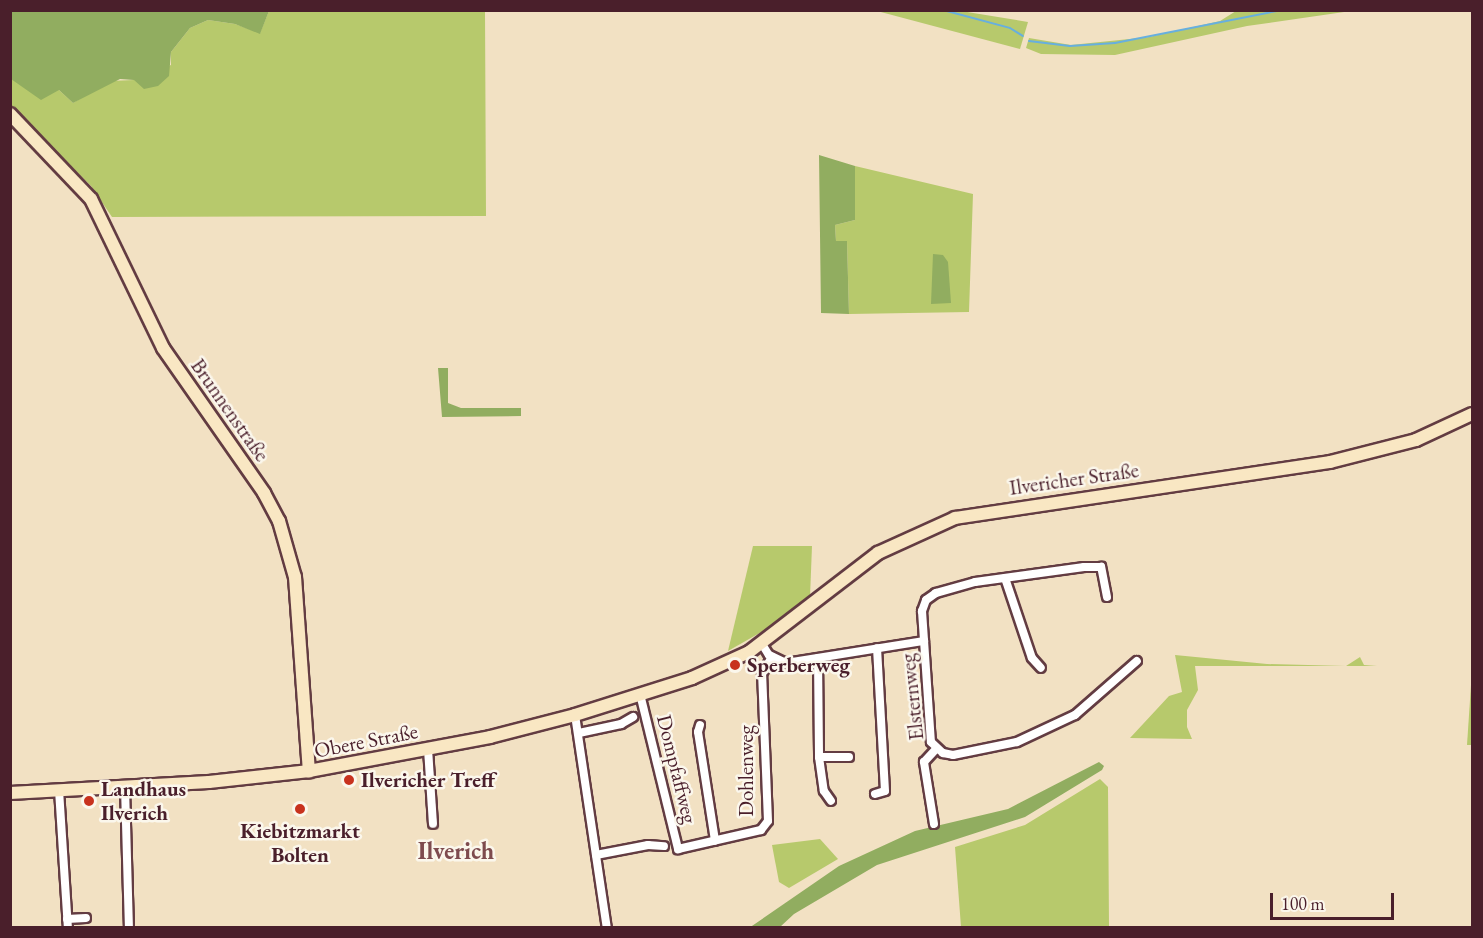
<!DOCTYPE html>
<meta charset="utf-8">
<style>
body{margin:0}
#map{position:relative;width:1483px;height:938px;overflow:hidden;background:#f2e1c3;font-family:"EB Garamond",serif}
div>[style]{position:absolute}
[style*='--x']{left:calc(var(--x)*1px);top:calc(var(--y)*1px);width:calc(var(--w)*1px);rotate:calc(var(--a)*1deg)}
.green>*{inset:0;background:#b7c96c}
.forest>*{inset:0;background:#91ad60}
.stream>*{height:2px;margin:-1px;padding:0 1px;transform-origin:1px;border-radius:1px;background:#67afdf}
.roads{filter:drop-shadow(2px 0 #633c42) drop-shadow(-2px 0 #633c42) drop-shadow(0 2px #633c42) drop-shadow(0 -2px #633c42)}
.street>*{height:8px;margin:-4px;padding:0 4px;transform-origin:4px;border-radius:4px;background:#fff}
.secondary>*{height:12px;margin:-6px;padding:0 6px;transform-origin:6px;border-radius:6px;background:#f9e7c3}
.dots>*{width:16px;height:16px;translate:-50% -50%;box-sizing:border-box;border:3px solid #fbf7ec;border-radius:50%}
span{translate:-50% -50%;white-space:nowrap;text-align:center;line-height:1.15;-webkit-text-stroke:5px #fbf7ec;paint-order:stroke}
.street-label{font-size:21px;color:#4a1f2b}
.poi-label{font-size:21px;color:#4a1f2b;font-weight:700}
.left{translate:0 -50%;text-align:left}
.quarter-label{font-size:24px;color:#7e4b4e;font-weight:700}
.frame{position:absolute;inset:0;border:12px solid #4a1f2b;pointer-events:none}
.scale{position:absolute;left:1270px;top:893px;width:124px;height:27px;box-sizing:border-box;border:3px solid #4a1f2b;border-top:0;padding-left:8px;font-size:18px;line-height:21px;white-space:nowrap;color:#4a1f2b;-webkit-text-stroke:4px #fbf7ec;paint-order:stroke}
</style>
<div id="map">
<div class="green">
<i style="clip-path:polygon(269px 11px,485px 11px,486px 216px,112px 217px,91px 186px,11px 107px,10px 79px,59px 90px,73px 103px,109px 81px,134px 80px,171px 65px,171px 52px,190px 28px,208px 20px,235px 24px,260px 33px)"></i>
<i style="clip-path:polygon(877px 11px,961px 11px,1028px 22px,1020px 49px)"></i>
<i style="clip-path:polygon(1236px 11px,1351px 11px,1247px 26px,1115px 55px,1041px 54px,1026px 48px,1029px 38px,1071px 45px,1149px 37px,1220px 21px)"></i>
<i style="clip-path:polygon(855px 166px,973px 194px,969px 312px,849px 314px,847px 241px,836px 241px,835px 225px,855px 220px)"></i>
<i style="clip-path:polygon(753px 546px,812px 546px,810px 597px,777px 623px,728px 651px)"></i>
<i style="clip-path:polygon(1175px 655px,1267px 664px,1346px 666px,1360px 657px,1364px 665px,1377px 666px,1195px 666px,1198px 690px,1187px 710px,1187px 727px,1192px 739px,1130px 738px,1169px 696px,1182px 692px)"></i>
<i style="clip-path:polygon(1472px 670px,1472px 745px,1467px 745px)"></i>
<i style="clip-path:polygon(1100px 779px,1108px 787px,1109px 927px,961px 927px,955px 847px,1025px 825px)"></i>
<i style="clip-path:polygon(820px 839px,838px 859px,789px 888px,779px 882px,772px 845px)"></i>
</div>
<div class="forest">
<i style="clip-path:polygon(11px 10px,269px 10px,269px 11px,260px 34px,235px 24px,208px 20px,190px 28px,171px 52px,169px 76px,158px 86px,144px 89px,134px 80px,120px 79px,73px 103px,59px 90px,41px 100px,11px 79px)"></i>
<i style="clip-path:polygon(819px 155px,855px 166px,855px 220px,835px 225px,836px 241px,847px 241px,849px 314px,821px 313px)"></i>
<i style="clip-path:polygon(933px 254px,943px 255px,948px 262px,951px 303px,931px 304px)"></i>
<i style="clip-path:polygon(438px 368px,448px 368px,448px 403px,461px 408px,521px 408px,521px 416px,442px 417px)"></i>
<i style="clip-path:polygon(1099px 762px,1104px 766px,1102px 770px,1025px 817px,877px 865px,794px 914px,780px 927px,749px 928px,839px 866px,915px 831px,1008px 809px)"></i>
</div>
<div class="stream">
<i style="--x:943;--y:10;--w:69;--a:15"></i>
<i style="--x:1010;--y:28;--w:15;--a:32"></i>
<i style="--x:1029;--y:41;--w:41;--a:7"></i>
<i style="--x:1070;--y:46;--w:45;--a:-3.8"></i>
<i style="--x:1115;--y:43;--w:169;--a:-11.2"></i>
</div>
<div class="roads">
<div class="street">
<i style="--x:1005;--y:578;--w:84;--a:71.4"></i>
<i style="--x:1032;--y:658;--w:13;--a:48"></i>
<i style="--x:1107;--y:597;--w:31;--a:-101"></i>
<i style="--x:1101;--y:567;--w:17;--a:180"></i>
<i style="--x:1084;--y:567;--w:110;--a:172.2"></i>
<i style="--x:975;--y:582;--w:41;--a:164.2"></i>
<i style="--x:936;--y:593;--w:12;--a:145"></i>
<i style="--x:926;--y:600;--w:12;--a:110"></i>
<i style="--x:922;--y:611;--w:131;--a:86.1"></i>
<i style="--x:931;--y:742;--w:16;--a:43"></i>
<i style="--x:943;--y:753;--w:10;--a:11"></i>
<i style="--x:953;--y:755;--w:65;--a:-11.5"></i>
<i style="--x:1017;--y:742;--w:64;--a:-25"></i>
<i style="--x:1075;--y:715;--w:82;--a:-41.1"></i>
<i style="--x:762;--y:644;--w:13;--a:58"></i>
<i style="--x:769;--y:655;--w:19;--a:25"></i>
<i style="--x:786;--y:663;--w:140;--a:-9.1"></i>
<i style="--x:818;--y:658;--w:99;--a:89.4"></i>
<i style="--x:819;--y:757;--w:30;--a:0"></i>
<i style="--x:640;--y:694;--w:160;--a:76.2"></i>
<i style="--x:678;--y:849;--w:85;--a:-12.9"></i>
<i style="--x:761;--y:830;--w:11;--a:-52"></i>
<i style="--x:768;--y:821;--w:147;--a:-92.3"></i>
<i style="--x:762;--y:674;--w:20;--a:-60"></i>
<i style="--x:575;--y:715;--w:215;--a:81.5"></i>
<i style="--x:700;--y:725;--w:7;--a:106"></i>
<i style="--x:698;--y:732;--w:110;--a:81.1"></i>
<i style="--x:579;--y:733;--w:43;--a:-12.1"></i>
<i style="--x:621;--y:724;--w:14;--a:-30"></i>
<i style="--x:428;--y:749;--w:75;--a:86.2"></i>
<i style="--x:819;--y:757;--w:34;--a:82"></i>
<i style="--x:824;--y:791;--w:12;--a:55"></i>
<i style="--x:125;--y:787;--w:141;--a:88.4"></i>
<i style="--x:59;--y:790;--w:138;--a:86.3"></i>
<i style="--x:875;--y:794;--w:10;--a:-17"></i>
<i style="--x:885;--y:791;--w:143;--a:-93.2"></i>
<i style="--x:934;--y:824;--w:63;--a:-99.2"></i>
<i style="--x:924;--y:762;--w:18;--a:-47"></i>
<i style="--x:596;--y:855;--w:53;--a:-10.9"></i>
<i style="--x:648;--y:845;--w:16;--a:4"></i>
<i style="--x:67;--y:919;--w:19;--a:-3"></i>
</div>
<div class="secondary">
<i style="--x:10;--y:114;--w:117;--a:46.4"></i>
<i style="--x:91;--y:199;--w:165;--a:64.2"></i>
<i style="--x:163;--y:348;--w:177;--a:55.1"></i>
<i style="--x:264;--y:493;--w:32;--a:62"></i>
<i style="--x:279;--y:521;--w:58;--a:74.1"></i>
<i style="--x:295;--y:577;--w:195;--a:85.9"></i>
<i style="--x:10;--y:793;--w:199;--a:-3.2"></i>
<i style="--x:209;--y:782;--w:101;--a:-6.3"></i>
<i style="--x:309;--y:771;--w:184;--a:-10.6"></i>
<i style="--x:490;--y:737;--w:88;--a:-14.5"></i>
<i style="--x:575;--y:715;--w:123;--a:-17.5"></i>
<i style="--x:692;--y:678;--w:63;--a:-24.5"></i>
<i style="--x:749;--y:652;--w:163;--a:-37.5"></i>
<i style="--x:878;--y:553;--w:85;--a:-24.4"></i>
<i style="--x:955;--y:518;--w:379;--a:-8.5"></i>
<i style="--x:1330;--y:462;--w:89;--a:-14.3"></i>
<i style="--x:1416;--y:440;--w:62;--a:-24.9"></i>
</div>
</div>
<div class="dots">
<i style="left:735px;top:665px;background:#c8321e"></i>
<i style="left:349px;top:780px;background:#c8321e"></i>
<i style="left:89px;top:801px;background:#c8321e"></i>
<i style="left:300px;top:809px;background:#c8321e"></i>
</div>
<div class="street-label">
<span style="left:230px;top:410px;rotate:55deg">Brunnenstraße</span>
<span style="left:1074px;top:479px;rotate:-8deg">Ilvericher Straße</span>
<span style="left:912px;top:697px;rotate:-96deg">Elsternweg</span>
<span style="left:366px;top:741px;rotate:-11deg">Obere Straße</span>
<span style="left:677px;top:769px;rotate:76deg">Dompfaffweg</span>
<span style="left:746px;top:771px;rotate:-90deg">Dohlenweg</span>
</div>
<div class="poi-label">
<span class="left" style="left:747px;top:665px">Sperberweg</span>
<span class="left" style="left:361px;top:780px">Ilvericher Treff</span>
<span class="left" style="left:101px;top:801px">Landhaus<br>Ilverich</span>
<span style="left:300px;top:843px">Kiebitzmarkt<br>Bolten</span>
</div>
<div class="quarter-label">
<span style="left:456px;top:851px">Ilverich</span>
</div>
<div class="frame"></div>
<div class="scale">100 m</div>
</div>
